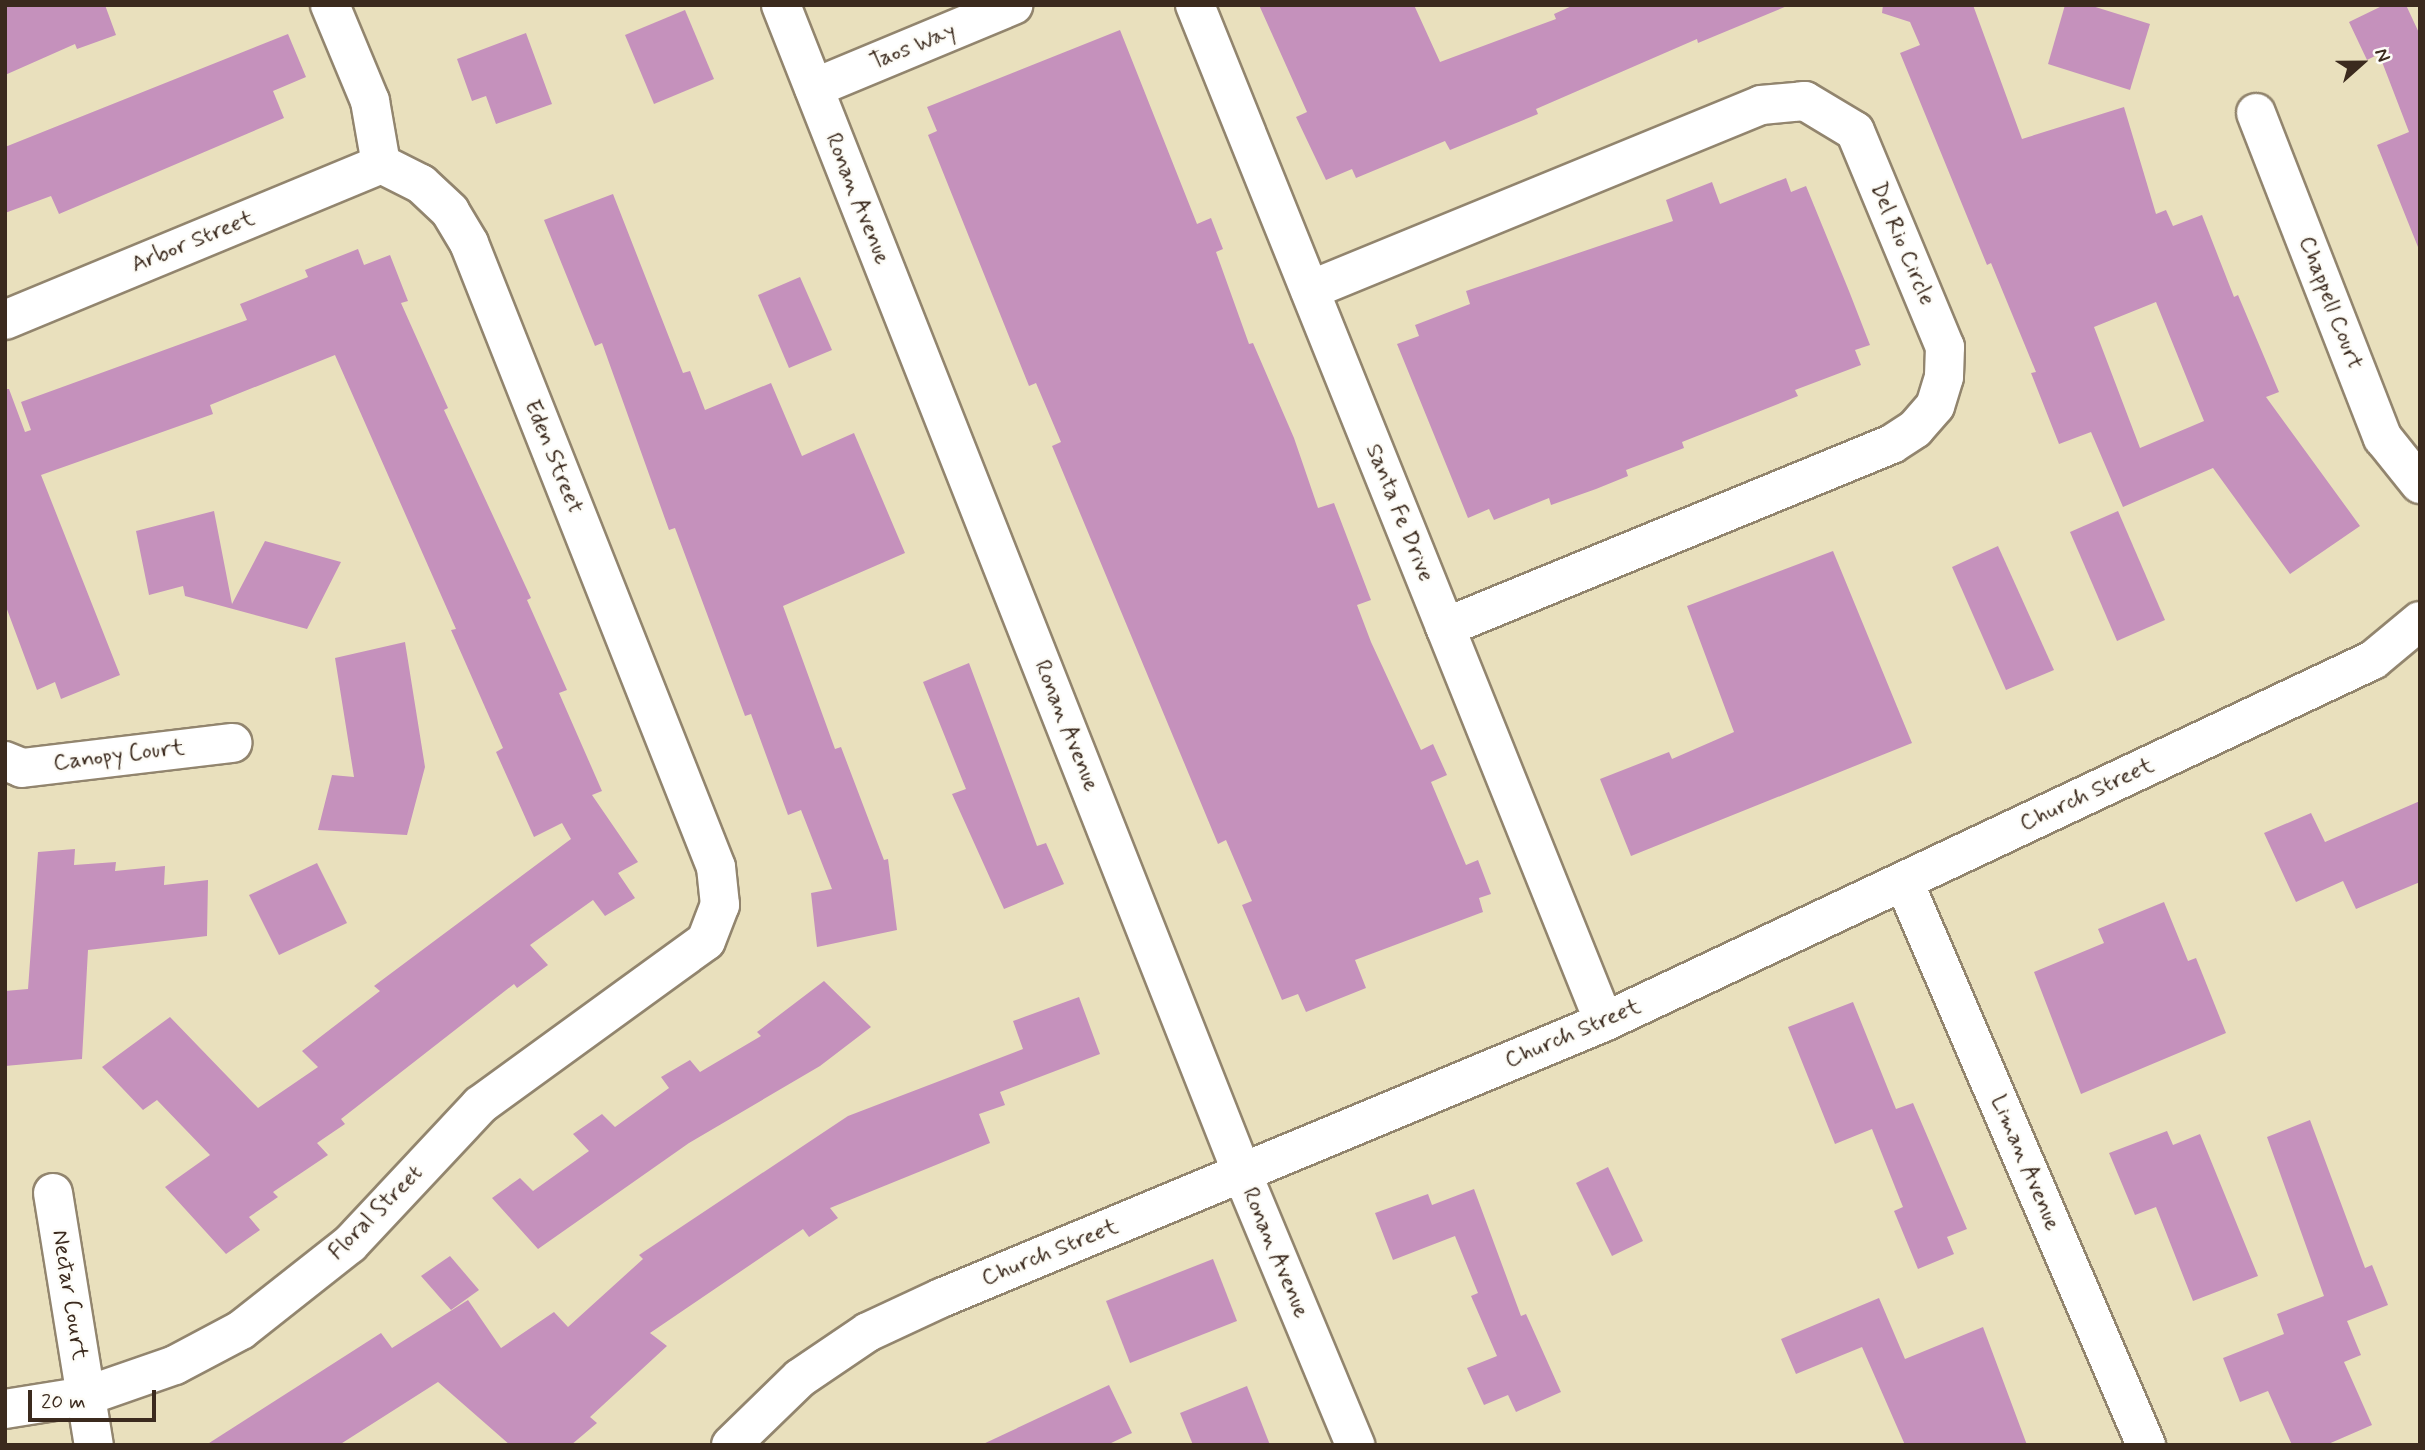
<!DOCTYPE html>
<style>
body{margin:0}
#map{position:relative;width:2425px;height:1450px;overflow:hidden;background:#e9e0bd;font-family:Mynerve,sans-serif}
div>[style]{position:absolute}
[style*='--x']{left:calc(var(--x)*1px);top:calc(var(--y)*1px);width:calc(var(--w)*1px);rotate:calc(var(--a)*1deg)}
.building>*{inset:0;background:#c591bc}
.roads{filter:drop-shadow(2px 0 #92856e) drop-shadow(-2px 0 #92856e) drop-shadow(0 2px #92856e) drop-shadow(0 -2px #92856e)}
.minor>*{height:38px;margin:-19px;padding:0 19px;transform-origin:19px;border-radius:19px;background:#fff}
.tertiary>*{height:38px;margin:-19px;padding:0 19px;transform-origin:19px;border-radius:19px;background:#fff}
span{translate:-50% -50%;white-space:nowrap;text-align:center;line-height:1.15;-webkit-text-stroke:5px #fdfcf7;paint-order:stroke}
.street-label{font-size:23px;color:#3b2a1e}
.frame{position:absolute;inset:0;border:7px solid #3b2a1e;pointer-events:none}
.north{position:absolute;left:2327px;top:28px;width:70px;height:70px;-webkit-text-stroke:5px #fdfcf7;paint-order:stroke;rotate:69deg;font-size:19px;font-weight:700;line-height:28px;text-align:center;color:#3b2a1e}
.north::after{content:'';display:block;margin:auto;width:24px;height:32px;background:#3b2a1e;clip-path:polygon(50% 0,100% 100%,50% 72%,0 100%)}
.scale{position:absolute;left:28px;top:1390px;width:128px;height:32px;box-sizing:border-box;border:4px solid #3b2a1e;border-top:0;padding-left:9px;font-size:21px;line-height:24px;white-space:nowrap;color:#3b2a1e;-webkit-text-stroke:5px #fdfcf7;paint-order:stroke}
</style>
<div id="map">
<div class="building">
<i style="clip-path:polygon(5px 5px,105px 5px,116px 35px,77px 49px,75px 44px,5px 75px)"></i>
<i style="clip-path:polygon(1259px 5px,1414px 5px,1440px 62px,1556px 19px,1554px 14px,1574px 5px,1787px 6px,1698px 43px,1697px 39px,1536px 109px,1538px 114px,1450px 150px,1445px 141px,1356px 178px,1352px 169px,1326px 180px,1296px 117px,1307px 112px)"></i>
<i style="clip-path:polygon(evenodd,1883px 5px,1973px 5px,2022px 139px,2124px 107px,2156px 214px,2166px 210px,2173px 226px,2202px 215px,2234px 297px,2238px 295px,2279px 392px,2266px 397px,2360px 526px,2290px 574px,2213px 468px,2123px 507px,2091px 432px,2059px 444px,2031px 373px,2036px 372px,1991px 263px,1987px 265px,1900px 53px,1920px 45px,1910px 22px,1882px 13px,1883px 5px,2156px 302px,2204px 421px,2140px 448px,2094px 327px,2156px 302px)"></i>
<i style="clip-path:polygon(2065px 5px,2089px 5px,2150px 24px,2130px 90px,2048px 64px)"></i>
<i style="clip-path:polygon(2384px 5px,2406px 5px,2420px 35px,2418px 247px,2377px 145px,2409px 132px,2379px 54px,2367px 60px,2349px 22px)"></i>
<i style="clip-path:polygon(685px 10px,714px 79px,654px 104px,625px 35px)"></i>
<i style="clip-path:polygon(1120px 30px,1197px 224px,1211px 218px,1223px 249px,1216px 252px,1249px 344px,1253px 343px,1294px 438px,1318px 508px,1334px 503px,1371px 600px,1357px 605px,1371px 642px,1421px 750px,1433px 744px,1447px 775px,1431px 782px,1466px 865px,1478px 860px,1491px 894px,1479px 898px,1483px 912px,1355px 960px,1366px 988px,1306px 1012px,1298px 994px,1282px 1000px,1242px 905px,1252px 901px,1226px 840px,1218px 844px,1052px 446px,1061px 442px,1036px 383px,1029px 386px,928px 135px,937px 131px,927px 107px)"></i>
<i style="clip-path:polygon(526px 33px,552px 104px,496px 124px,486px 96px,472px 101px,457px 59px)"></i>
<i style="clip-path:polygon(288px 34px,306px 77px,273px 91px,284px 118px,59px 214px,51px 196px,5px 213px,5px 147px)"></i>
<i style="clip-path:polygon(1786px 178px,1791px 192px,1806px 186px,1849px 291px,1870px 345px,1855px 350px,1861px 365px,1795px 390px,1798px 396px,1682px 442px,1684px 448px,1626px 470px,1628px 476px,1596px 489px,1551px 505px,1549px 498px,1494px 520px,1489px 509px,1468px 518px,1397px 344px,1419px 336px,1415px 325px,1470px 304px,1466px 291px,1673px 221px,1666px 200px,1712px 182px,1720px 204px)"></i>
<i style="clip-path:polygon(613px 194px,683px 373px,690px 371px,705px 410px,771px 383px,802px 456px,854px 433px,905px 553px,783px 606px,835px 749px,841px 747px,884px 860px,888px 859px,897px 930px,817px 947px,811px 893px,832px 889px,801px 810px,788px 815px,751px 714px,745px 716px,675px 528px,669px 530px,602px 343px,595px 346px,544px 220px)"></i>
<i style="clip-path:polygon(358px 249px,364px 265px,390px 255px,408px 301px,401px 303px,448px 408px,444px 410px,531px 598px,527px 600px,567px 690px,559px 693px,602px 791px,592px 795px,638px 862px,618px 873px,635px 898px,605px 916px,593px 900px,530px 945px,548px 965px,517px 988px,514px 984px,341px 1119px,345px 1124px,317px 1143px,328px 1155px,273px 1192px,278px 1197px,249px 1217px,260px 1230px,226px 1254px,165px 1187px,210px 1155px,157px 1100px,143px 1110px,102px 1067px,170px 1017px,258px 1108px,318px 1067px,302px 1051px,380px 991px,374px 986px,571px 839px,562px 823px,534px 837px,496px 752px,503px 748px,451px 630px,456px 629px,335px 355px,210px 405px,213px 414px,41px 475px,120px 675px,61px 699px,55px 682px,37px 690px,5px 604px,5px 389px,9px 389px,25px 432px,31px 430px,21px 402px,247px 320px,240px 304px,308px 277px,305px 270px)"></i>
<i style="clip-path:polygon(800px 277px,832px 350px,789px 368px,758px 295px)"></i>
<i style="clip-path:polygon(214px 511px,232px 604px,265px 541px,341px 562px,307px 629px,185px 596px,183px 586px,149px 595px,136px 531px)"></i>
<i style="clip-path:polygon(2118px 511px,2165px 620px,2117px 641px,2070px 532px)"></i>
<i style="clip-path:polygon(1998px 546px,2054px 670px,2006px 690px,1952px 567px)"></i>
<i style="clip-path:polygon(1833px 551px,1912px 743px,1631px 856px,1600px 779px,1669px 752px,1672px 759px,1734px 732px,1687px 606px)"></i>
<i style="clip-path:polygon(405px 642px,425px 767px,407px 835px,318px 830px,332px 775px,354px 777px,335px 658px)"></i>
<i style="clip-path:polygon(969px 663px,1037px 846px,1046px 843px,1064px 884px,1004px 909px,952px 794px,966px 789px,923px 682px)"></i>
<i style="clip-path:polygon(2420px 801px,2420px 882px,2356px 909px,2343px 881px,2296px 902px,2264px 833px,2311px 813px,2325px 842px)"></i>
<i style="clip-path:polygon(75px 849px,74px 865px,116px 862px,115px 871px,165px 866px,164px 885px,208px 880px,207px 936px,88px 950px,82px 1059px,5px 1066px,5px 991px,28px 989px,38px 852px)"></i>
<i style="clip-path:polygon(317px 863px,347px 923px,279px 955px,249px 895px)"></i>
<i style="clip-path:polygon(2164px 902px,2188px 961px,2196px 958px,2226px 1033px,2081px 1094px,2034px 972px,2104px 943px,2098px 929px)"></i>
<i style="clip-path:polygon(824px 981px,871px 1027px,820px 1066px,689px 1143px,538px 1249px,492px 1198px,520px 1178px,533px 1191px,589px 1151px,573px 1134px,602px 1114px,615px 1127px,669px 1088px,661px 1077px,690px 1060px,700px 1072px,761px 1036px,757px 1032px)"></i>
<i style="clip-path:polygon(1079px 997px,1100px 1054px,1000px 1092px,1005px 1105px,979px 1114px,990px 1143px,830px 1208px,838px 1218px,809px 1237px,803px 1229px,650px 1333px,667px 1346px,590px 1417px,597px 1423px,571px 1445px,510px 1445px,438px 1382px,339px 1445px,206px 1445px,381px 1333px,392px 1348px,468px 1300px,501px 1348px,554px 1312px,568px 1327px,643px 1259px,639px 1255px,848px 1116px,1023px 1049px,1013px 1021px)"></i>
<i style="clip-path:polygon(1853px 1002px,1896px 1109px,1913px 1103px,1967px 1229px,1947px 1237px,1954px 1254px,1918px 1269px,1894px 1211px,1903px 1207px,1872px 1129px,1835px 1144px,1788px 1027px)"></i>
<i style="clip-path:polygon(2310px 1120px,2365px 1268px,2372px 1265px,2388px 1305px,2347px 1321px,2361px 1355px,2344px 1362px,2372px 1425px,2326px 1445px,2292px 1445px,2268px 1391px,2240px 1402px,2223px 1358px,2284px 1334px,2277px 1314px,2324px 1296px,2267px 1137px)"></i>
<i style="clip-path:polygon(2167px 1131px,2173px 1145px,2200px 1134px,2258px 1276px,2193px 1301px,2156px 1207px,2135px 1215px,2109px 1153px)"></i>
<i style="clip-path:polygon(1608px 1167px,1643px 1241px,1612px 1256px,1576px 1183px)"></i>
<i style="clip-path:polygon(1474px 1189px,1521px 1316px,1526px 1314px,1561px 1392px,1516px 1412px,1508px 1395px,1484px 1405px,1467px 1368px,1497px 1356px,1471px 1296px,1478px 1293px,1455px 1236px,1393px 1260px,1375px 1213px,1428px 1194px,1432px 1205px)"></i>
<i style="clip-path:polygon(450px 1256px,479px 1290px,451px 1310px,421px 1276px)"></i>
<i style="clip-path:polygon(1213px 1259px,1237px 1321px,1130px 1363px,1106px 1301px)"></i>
<i style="clip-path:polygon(1879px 1298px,1905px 1359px,1983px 1327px,2027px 1445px,1905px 1445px,1862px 1347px,1796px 1374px,1781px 1339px)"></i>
<i style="clip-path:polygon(1109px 1385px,1132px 1433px,1107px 1445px,981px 1445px)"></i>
<i style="clip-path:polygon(1247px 1386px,1270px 1445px,1193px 1445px,1180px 1413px)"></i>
</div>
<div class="roads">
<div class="minor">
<i style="--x:781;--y:5;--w:1256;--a:68.46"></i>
<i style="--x:1242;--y:1173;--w:295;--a:67.4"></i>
<i style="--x:1195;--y:5;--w:1096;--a:68.09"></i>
<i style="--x:1604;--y:1022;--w:850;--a:-25.21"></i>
<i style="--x:2373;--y:660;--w:61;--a:-39.7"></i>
<i style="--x:814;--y:88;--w:216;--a:-22.6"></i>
<i style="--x:2256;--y:113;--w:349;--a:68.7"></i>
<i style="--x:2383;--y:438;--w:59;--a:51.2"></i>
<i style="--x:1310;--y:290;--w:487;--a:-22.3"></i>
<i style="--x:1761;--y:105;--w:44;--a:-5.2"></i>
<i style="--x:1805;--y:101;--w:58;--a:31"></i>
<i style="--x:1855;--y:131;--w:234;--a:67.4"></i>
<i style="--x:1945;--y:347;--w:30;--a:92"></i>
<i style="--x:1944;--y:377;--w:30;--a:107"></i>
<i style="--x:1935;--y:406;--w:30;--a:131"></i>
<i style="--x:1915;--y:429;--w:27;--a:147"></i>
<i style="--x:1892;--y:444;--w:483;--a:157.7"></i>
<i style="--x:5;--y:320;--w:407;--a:-22.5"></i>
<i style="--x:5;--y:761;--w:18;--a:22"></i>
<i style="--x:22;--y:768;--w:212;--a:-6.8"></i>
<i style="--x:1904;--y:882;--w:613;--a:66.74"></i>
<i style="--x:53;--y:1193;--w:255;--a:80.8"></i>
<i style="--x:5;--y:1409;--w:82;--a:-9.1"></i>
<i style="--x:86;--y:1396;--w:94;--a:-19.2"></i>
<i style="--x:175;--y:1365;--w:75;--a:-27.9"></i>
<i style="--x:241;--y:1330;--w:139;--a:-38.3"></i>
<i style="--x:350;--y:1244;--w:190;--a:-46.9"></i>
<i style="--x:480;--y:1105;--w:279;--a:-36"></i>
<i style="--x:706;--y:941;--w:39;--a:-69"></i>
<i style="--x:720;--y:905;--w:38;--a:-96"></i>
<i style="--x:716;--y:867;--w:671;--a:-111.6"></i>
<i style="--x:469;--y:243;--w:37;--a:-121"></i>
<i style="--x:450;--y:211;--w:40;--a:-137"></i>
<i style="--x:421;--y:184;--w:45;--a:-153.4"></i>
<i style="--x:381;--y:164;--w:64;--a:-99.9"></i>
<i style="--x:370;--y:101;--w:104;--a:-112.6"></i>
</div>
<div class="tertiary">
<i style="--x:731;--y:1445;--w:96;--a:-44.2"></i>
<i style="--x:800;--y:1378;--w:82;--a:-34.1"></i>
<i style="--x:868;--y:1332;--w:81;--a:-25"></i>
<i style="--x:941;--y:1298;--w:718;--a:-22.6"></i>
</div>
</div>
<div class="street-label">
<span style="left:913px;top:47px;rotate:-22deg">Taos Way</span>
<span style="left:857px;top:199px;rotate:68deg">Ronan Avenue</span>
<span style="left:193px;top:242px;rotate:-22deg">Arbor Street</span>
<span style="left:1902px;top:244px;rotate:67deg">Del Rio Circle</span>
<span style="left:2330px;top:303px;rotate:69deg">Chappell Court</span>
<span style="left:553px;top:457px;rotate:68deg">Eden Street</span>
<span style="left:1399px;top:513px;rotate:68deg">Santa Fe Drive</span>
<span style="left:1066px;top:726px;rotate:68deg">Ronan Avenue</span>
<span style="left:119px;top:756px;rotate:-7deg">Canopy Court</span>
<span style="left:2087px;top:795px;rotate:-25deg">Church Street</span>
<span style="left:1573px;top:1034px;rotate:-23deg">Church Street</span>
<span style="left:2025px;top:1163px;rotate:67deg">Liman Avenue</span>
<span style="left:376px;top:1213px;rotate:-45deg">Floral Street</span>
<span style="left:1050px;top:1253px;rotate:-22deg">Church Street</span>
<span style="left:1275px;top:1253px;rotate:67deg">Ronan Avenue</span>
<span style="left:69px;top:1295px;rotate:81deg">Nectar Court</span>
</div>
<div class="frame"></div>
<div class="north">N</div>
<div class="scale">20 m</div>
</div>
